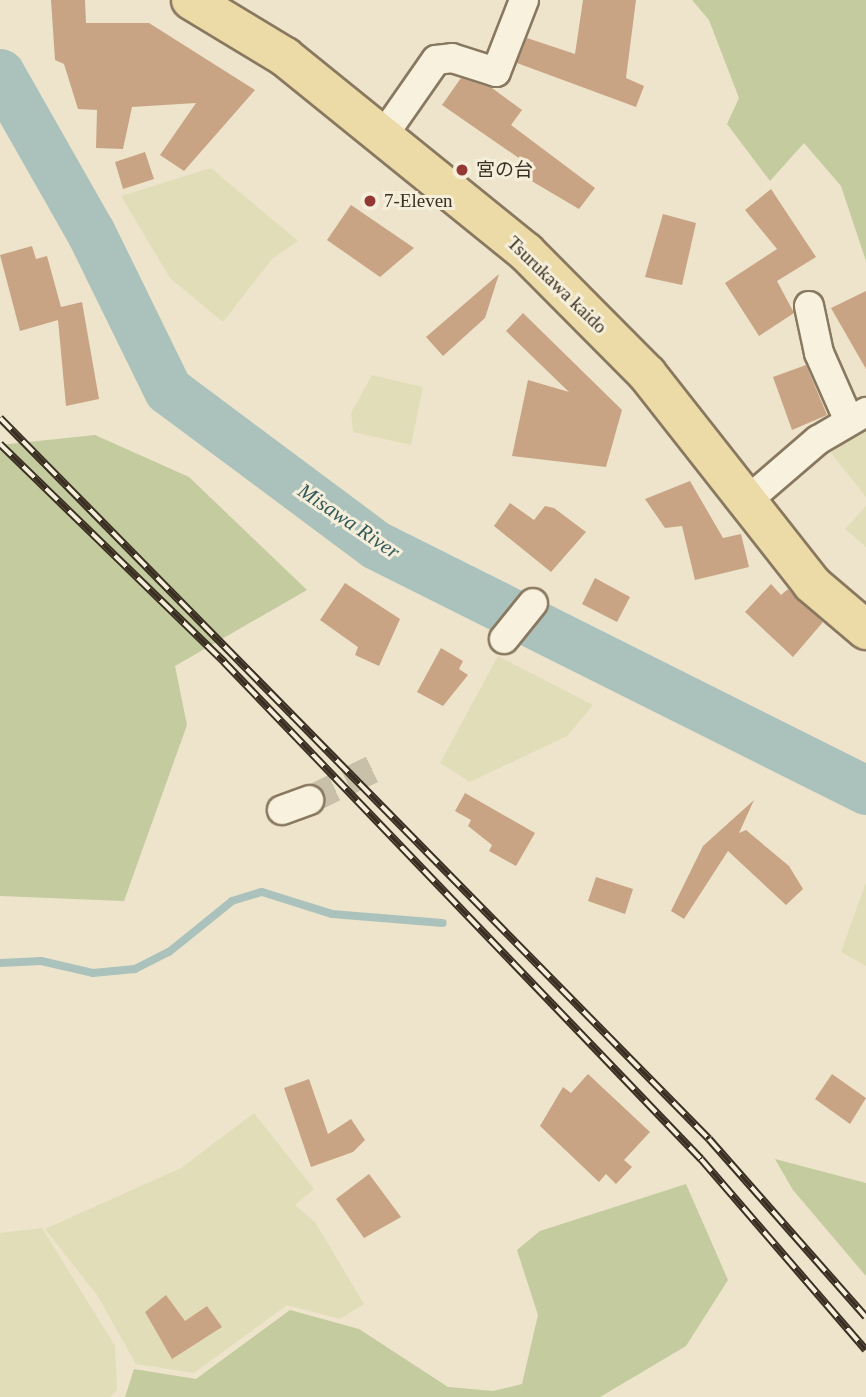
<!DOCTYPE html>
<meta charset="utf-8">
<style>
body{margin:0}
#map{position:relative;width:866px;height:1397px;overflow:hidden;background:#ede4cb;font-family:"Times New Roman","Noto Sans JP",serif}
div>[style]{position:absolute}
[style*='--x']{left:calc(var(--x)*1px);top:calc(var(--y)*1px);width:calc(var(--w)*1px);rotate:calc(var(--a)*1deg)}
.farmland>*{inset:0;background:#e2ddb9}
.green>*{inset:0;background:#c3cb9f}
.stream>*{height:8px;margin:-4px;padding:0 4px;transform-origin:4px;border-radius:4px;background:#abc2bc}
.river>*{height:49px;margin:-24.5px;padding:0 24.5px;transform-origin:24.5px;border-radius:24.5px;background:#abc2bc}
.building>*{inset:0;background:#c8a484}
.minor-tunnel>*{height:28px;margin-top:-14px;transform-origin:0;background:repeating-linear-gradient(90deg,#c9c0a9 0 28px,transparent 0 42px)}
.roads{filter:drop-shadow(2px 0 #897860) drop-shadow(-2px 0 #897860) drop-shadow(0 2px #897860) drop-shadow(0 -2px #897860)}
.minor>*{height:28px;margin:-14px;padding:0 14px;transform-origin:14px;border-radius:14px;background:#f7f1de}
.primary>*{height:38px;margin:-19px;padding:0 19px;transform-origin:19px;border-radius:19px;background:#ecdaa7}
.rail>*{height:8px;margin-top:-4px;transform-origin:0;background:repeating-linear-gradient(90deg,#f4eeda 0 16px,#3a2f22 0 32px);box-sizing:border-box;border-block:2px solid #3a2f22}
.dots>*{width:19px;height:19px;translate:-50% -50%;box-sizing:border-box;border:4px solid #f4eeda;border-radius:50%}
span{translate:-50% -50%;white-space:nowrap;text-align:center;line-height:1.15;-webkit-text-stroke:6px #f4eeda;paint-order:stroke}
.poi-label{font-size:19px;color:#3a2f22}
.left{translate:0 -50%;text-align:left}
.street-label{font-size:19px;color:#3a2f22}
.water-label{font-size:21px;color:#335959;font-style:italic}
</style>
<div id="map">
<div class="farmland">
<i style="clip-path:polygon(211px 168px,298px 241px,272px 259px,223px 322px,170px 278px,121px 196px)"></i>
<i style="clip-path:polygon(372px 375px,423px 387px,411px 445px,353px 432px,351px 413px)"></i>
<i style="clip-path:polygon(866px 424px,866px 497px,831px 453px)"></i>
<i style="clip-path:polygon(866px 506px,866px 547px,845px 529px)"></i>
<i style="clip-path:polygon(498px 656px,593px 705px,567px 736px,470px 782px,440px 763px)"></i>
<i style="clip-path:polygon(866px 882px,866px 966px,841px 952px)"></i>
<i style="clip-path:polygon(254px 1113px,314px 1189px,295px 1205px,315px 1222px,364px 1304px,340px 1319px,287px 1305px,194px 1373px,136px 1364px,97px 1295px,45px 1229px,181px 1168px)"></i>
<i style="clip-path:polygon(42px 1228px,115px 1346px,117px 1390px,110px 1397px,0 1397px,0 1233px)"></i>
</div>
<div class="green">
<i style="clip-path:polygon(692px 0,866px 0,866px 261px,841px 186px,804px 143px,770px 181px,727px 124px,739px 98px,709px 20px)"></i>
<i style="clip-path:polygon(95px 435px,189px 477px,307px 590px,175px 666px,187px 725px,124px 901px,0 896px,0 445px)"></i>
<i style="clip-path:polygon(775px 1159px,866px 1183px,866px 1276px,793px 1190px)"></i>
<i style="clip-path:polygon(686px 1184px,728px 1280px,686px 1346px,600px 1397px,125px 1397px,134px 1369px,196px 1379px,290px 1310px,359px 1329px,448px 1387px,493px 1391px,522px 1384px,538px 1315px,517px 1250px,540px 1231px)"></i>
</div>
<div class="stream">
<i style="--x:0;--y:963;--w:41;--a:-2.8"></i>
<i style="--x:41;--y:961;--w:53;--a:13"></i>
<i style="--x:93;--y:973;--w:42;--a:-5.4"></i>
<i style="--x:135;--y:969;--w:38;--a:-27"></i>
<i style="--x:169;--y:952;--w:81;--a:-39"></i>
<i style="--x:232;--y:901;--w:31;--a:-17"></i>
<i style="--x:262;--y:892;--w:73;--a:17.4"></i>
<i style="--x:332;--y:914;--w:111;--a:4.6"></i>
</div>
<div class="river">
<i style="--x:0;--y:73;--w:184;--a:60.4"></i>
<i style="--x:91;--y:233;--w:175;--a:63.9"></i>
<i style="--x:168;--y:390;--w:259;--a:36.7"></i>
<i style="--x:376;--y:545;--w:548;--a:26.57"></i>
</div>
<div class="building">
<i style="clip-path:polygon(51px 0,85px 0,86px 23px,149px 23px,255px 90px,184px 171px,160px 155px,196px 103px,132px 107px,123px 149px,96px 148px,97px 110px,78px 109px,64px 64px,55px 60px)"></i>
<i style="clip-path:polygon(583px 0,636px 0,626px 78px,644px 86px,636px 107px,517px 63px,527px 38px,575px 54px)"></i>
<i style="clip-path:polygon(461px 78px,492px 88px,522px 110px,511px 125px,595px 188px,579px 209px,518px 173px,526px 163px,442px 105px)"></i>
<i style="clip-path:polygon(145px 152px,154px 179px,123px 189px,115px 162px)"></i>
<i style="clip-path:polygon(771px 189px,816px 257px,777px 281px,794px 313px,759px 336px,725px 283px,777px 249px,745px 210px)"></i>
<i style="clip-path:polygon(351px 205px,414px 248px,380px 277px,327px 240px)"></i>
<i style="clip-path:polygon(663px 214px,696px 223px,682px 285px,645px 277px)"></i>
<i style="clip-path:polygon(32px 246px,36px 259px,47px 256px,61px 307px,82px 302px,99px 399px,66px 406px,58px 320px,20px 331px,0 255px)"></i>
<i style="clip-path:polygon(499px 274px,485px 318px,443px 356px,426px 337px)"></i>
<i style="clip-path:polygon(866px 291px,866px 369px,831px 308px)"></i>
<i style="clip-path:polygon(523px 313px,622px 410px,606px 467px,512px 456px,528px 380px,569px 392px,506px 331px)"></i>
<i style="clip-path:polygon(806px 365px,827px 415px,792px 430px,773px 377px)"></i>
<i style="clip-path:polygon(690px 481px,723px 538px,741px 534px,749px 567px,695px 580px,682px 526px,665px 528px,645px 499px)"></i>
<i style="clip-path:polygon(510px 503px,534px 520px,545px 506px,554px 508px,586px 532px,551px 572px,494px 526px)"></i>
<i style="clip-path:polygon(595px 578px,630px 597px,617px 622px,582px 604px)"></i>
<i style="clip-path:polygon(345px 583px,400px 619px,379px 666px,355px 655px,358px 647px,320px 620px)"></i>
<i style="clip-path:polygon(771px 584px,781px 595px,788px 589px,823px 622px,793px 657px,745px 612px)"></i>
<i style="clip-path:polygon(441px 648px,463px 661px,459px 669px,468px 675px,443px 706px,417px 692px)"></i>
<i style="clip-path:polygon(465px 793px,535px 833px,516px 866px,489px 851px,492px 845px,468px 826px,471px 820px,455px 811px)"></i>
<i style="clip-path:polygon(754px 800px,739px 833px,746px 830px,789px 866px,803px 889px,786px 905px,728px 851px,684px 919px,671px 911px,703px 846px)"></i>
<i style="clip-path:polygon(596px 877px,633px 889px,625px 914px,588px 901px)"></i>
<i style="clip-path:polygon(588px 1074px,650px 1132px,624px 1160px,632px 1167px,616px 1184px,606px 1174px,599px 1182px,540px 1126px,563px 1087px,571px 1093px)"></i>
<i style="clip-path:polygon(832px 1074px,866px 1098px,850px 1124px,815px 1099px)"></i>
<i style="clip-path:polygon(309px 1079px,328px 1134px,351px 1119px,365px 1140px,353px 1152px,311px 1167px,284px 1088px)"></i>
<i style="clip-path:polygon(369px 1174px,401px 1217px,364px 1238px,336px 1199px)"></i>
<i style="clip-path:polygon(166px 1295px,185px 1321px,207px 1306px,222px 1327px,172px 1359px,145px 1312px)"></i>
</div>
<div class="minor-tunnel">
<i style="--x:309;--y:800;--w:82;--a:-25.9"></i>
</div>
<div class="roads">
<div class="minor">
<i style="--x:385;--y:133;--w:89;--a:-55.1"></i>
<i style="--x:436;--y:60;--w:16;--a:-7"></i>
<i style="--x:452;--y:58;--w:46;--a:17.7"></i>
<i style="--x:496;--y:72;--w:77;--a:-68.7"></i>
<i style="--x:809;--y:306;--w:48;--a:78"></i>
<i style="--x:819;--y:353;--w:74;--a:66.2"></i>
<i style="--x:747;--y:501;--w:94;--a:-40.7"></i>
<i style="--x:818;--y:440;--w:56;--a:-30.3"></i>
<i style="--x:504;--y:639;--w:46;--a:-51.1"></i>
<i style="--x:282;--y:810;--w:29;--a:-20"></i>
</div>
<div class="primary">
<i style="--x:191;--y:0;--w:110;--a:31.2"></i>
<i style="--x:285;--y:57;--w:310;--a:39"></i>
<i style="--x:526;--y:252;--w:172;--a:45.2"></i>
<i style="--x:647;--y:374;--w:267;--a:51.8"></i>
<i style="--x:812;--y:584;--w:71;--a:40.4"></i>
</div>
</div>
<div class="rail">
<i style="--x:0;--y:418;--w:1011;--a:45.48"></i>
<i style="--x:709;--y:1139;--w:237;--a:48.6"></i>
<i style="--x:0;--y:444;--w:313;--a:44.2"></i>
<i style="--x:224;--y:662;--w:689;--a:46.18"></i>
<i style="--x:701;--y:1159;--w:252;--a:49.2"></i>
</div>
<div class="dots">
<i style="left:462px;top:170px;background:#943834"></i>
<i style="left:370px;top:201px;background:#943834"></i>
</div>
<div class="poi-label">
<span class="left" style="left:476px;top:170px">宮の台</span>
<span class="left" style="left:384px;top:201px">7-Eleven</span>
</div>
<div class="street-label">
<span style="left:557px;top:285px;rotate:44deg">Tsurukawa kaido</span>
</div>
<div class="water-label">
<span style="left:349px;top:521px;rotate:34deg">Misawa River</span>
</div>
</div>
